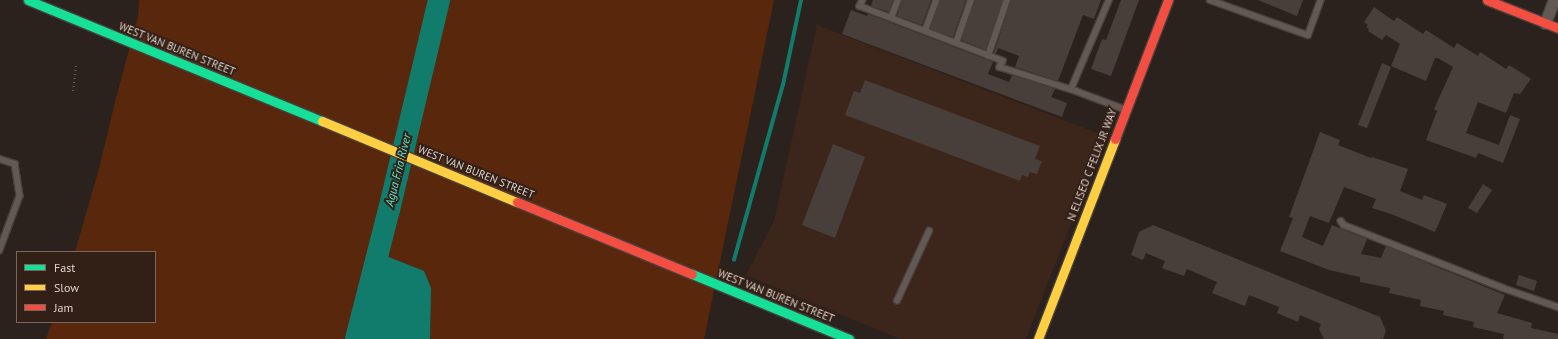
<!DOCTYPE html>
<style>
body{margin:0}
#map{position:relative;width:1558px;height:339px;overflow:hidden;background:#2c221d;font-family:"PT Sans",sans-serif}
div>[style]{position:absolute}
[style*='--x']{left:calc(var(--x)*1px);top:calc(var(--y)*1px);width:calc(var(--w)*1px);rotate:calc(var(--a)*1deg)}
.built>*{inset:0;background:#3c251a}
.green>*{inset:0;background:#59280c}
.water>*{inset:0;background:#117c6c}
.stream>*{height:3.5px;margin:-1.75px;padding:0 1.75px;transform-origin:1.75px;border-radius:1.75px;background:#117c6c}
.river>*{height:22px;margin:-11px;padding:0 11px;transform-origin:11px;border-radius:11px;background:#117c6c}
.building>*{inset:0;background:#483f3b}
.path>*{height:2px;margin-top:-1px;transform-origin:0;background:repeating-linear-gradient(90deg,#68605c 0 1px,transparent 0 4px)}
.roads{filter:drop-shadow(1px 0 #483f3c) drop-shadow(-1px 0 #483f3c) drop-shadow(0 1px #483f3c) drop-shadow(0 -1px #483f3c)}
.lane>*{height:5.5px;margin:-2.75px;padding:0 2.75px;transform-origin:2.75px;border-radius:2.75px;background:#625955}
.street>*{height:11px;margin:-5.5px;padding:0 5.5px;transform-origin:5.5px;border-radius:5.5px;background:#625955}
.fast>*{height:9px;margin:-4.5px;padding:0 4.5px;transform-origin:4.5px;border-radius:4.5px;background:#16e098}
.slow>*{height:9px;margin:-4.5px;padding:0 4.5px;transform-origin:4.5px;border-radius:4.5px;background:#ffcf43}
.jam>*{height:9px;margin:-4.5px;padding:0 4.5px;transform-origin:4.5px;border-radius:4.5px;background:#f24e42}
span{translate:-50% -50%;white-space:nowrap;text-align:center;line-height:1.15;-webkit-text-stroke:4px #322017;paint-order:stroke}
.street-label{font-size:11px;color:#dfd2cc}
.water-label{font-size:12px;color:#59e9cf;font-style:italic}
.legend{position:absolute;left:16px;top:251px;width:140px;height:72px;box-sizing:border-box;background:#322017;border:1px solid #77675f;margin:0;padding:5px 7px;list-style:none;font-size:12px;color:#dfd2cc}
.legend li{display:flex;align-items:center;gap:8px;height:20px}
.legend b{width:20px;border:1px solid #77675f}
</style>
<div id="map">
<div class="built">
<i style="clip-path:polygon(817px 25px,1105px 136px,1026px 339px,900px 339px,746px 275px,774px 221px)"></i>
</div>
<div class="green">
<i style="clip-path:polygon(139px 0,774px 0,704px 339px,46px 339px,52px 322px,155px 322px,155px 252px,75px 252px,100px 165px,116px 98px,138px 17px)"></i>
</div>
<div class="water">
<i style="clip-path:polygon(386px 256px,424px 271px,431px 288px,430px 339px,354px 339px,377px 267px)"></i>
</div>
<div class="stream">
<i style="--x:734;--y:260;--w:182;--a:-74.4"></i>
<i style="--x:783;--y:85;--w:87;--a:-78"></i>
</div>
<div class="river">
<i style="--x:356;--y:339;--w:133;--a:-75.7"></i>
<i style="--x:389;--y:210;--w:216;--a:-76.6"></i>
</div>
<div class="building">
<i style="clip-path:polygon(873px 0,893px 0,889px 12px,871px 6px)"></i>
<i style="clip-path:polygon(902px 0,931px 0,922px 25px,897px 16px)"></i>
<i style="clip-path:polygon(940px 0,966px 0,953px 37px,930px 29px)"></i>
<i style="clip-path:polygon(975px 0,1003px 0,986px 50px,961px 40px)"></i>
<i style="clip-path:polygon(1011px 0,1101px 0,1094px 19px,1083px 15px,1058px 81px,1015px 67px,1019px 56px,998px 48px,996px 54px,994px 53px)"></i>
<i style="clip-path:polygon(1121px 0,1139px 0,1111px 76px,1091px 69px,1102px 39px,1106px 40px)"></i>
<i style="clip-path:polygon(1258px 0,1303px 0,1297px 16px)"></i>
<i style="clip-path:polygon(1374px 7px,1394px 21px,1397px 17px,1423px 34px,1426px 30px,1454px 48px,1457px 43px,1478px 56px,1480px 52px,1506px 69px,1509px 65px,1531px 79px,1520px 94px,1514px 93px,1506px 113px,1478px 102px,1466px 133px,1499px 145px,1510px 115px,1520px 119px,1503px 163px,1478px 153px,1476px 158px,1426px 140px,1437px 111px,1434px 109px,1453px 67px,1438px 58px,1435px 58px,1426px 81px,1391px 66px,1400px 44px,1386px 35px,1382px 40px,1368px 31px,1369px 29px,1366px 27px,1368px 25px,1364px 22px)"></i>
<i style="clip-path:polygon(851px 10px,867px 16px,868px 14px,993px 62px,988px 74px,1009px 82px,1012px 75px,1055px 89px,1051px 97px,1067px 103px,1062px 117px,842px 34px)"></i>
<i style="clip-path:polygon(1382px 63px,1391px 67px,1367px 128px,1358px 125px)"></i>
<i style="clip-path:polygon(865px 80px,1040px 146px,1035px 159px,1042px 161px,1037px 174px,1030px 172px,1028px 177px,1022px 175px,1020px 181px,845px 115px,854px 91px,860px 93px)"></i>
<i style="clip-path:polygon(1320px 132px,1340px 140px,1338px 145px,1371px 158px,1372px 157px,1408px 169px,1400px 191px,1422px 200px,1424px 195px,1447px 204px,1435px 232px,1391px 214px,1372px 208px,1376px 199px,1344px 187px,1329px 223px,1310px 216px,1302px 237px,1323px 246px,1332px 225px,1367px 239px,1361px 254px,1381px 258px,1386px 246px,1505px 295px,1497px 313px,1532px 323px,1531px 328px,1558px 334px,1558px 339px,1503px 339px,1504px 334px,1473px 327px,1474px 322px,1443px 315px,1444px 311px,1420px 306px,1421px 300px,1389px 293px,1390px 288px,1360px 282px,1360px 277px,1329px 270px,1280px 251px,1293px 218px,1289px 217px)"></i>
<i style="clip-path:polygon(833px 144px,865px 157px,835px 238px,802px 225px)"></i>
<i style="clip-path:polygon(1483px 184px,1492px 190px,1477px 213px,1468px 208px)"></i>
<i style="clip-path:polygon(1153px 225px,1380px 317px,1386px 331px,1383px 339px,1324px 339px,1319px 329px,1321px 324px,1300px 315px,1298px 322px,1277px 313px,1279px 307px,1249px 295px,1245px 306px,1212px 293px,1217px 282px,1187px 269px,1184px 276px,1162px 268px,1165px 261px,1146px 253px,1143px 260px,1131px 255px,1139px 232px)"></i>
<i style="clip-path:polygon(1519px 275px,1537px 281px,1534px 291px,1516px 285px)"></i>
</div>
<div class="path">
<i style="--x:73;--y:91;--w:25;--a:-83"></i>
</div>
<div class="roads">
<div class="lane">
<i style="--x:863;--y:0;--w:7;--a:117"></i>
<i style="--x:860;--y:6;--w:153;--a:21"></i>
<i style="--x:1003;--y:61;--w:7;--a:117"></i>
<i style="--x:1000;--y:67;--w:80;--a:17.5"></i>
<i style="--x:1076;--y:91;--w:51;--a:20.6"></i>
<i style="--x:1210;--y:0;--w:104;--a:19.7"></i>
<i style="--x:1308;--y:35;--w:37;--a:-70"></i>
<i style="--x:891;--y:18;--w:19;--a:-69"></i>
<i style="--x:925;--y:31;--w:33;--a:-70"></i>
<i style="--x:956;--y:43;--w:46;--a:-70.8"></i>
<i style="--x:988;--y:56;--w:59;--a:-71.3"></i>
<i style="--x:1071;--y:89;--w:97;--a:-66.9"></i>
<i style="--x:0;--y:159;--w:16;--a:18"></i>
<i style="--x:15;--y:164;--w:32;--a:81"></i>
<i style="--x:20;--y:196;--w:58;--a:110.3"></i>
<i style="--x:1341;--y:221;--w:5;--a:53"></i>
<i style="--x:1344;--y:225;--w:171;--a:21.6"></i>
<i style="--x:1503;--y:288;--w:58;--a:19.1"></i>
<i style="--x:897;--y:301;--w:77;--a:-65.4"></i>
</div>
<div class="street">
<i style="--x:1545;--y:23;--w:25;--a:-69"></i>
</div>
<div class="fast">
<i style="--x:28;--y:0;--w:318;--a:22.4"></i>
<i style="--x:692;--y:274;--w:170;--a:22.5"></i>
</div>
<div class="slow">
<i style="--x:322;--y:121;--w:211;--a:22.6"></i>
<i style="--x:1038;--y:339;--w:214;--a:-68.9"></i>
</div>
<div class="jam">
<i style="--x:1487;--y:0;--w:76;--a:21.5"></i>
<i style="--x:1115;--y:139;--w:149;--a:-69.1"></i>
<i style="--x:517;--y:202;--w:189;--a:22.4"></i>
</div>
</div>
<div class="street-label">
<span style="left:177px;top:49px;rotate:22deg">WEST VAN BUREN STREET</span>
<span style="left:1092px;top:165px;rotate:-69deg">N ELISEO C FELIX JR WAY</span>
<span style="left:476px;top:172px;rotate:22deg">WEST VAN BUREN STREET</span>
<span style="left:776px;top:296px;rotate:22deg">WEST VAN BUREN STREET</span>
</div>
<div class="water-label">
<span style="left:398px;top:170px;rotate:-76deg">Agua Fria River</span>
</div>
<ul class="legend">
<li><b style="height:5px;background:#16e098"></b>Fast</li>
<li><b style="height:5px;background:#ffcf43"></b>Slow</li>
<li><b style="height:5px;background:#f24e42"></b>Jam</li>
</ul>
</div>
